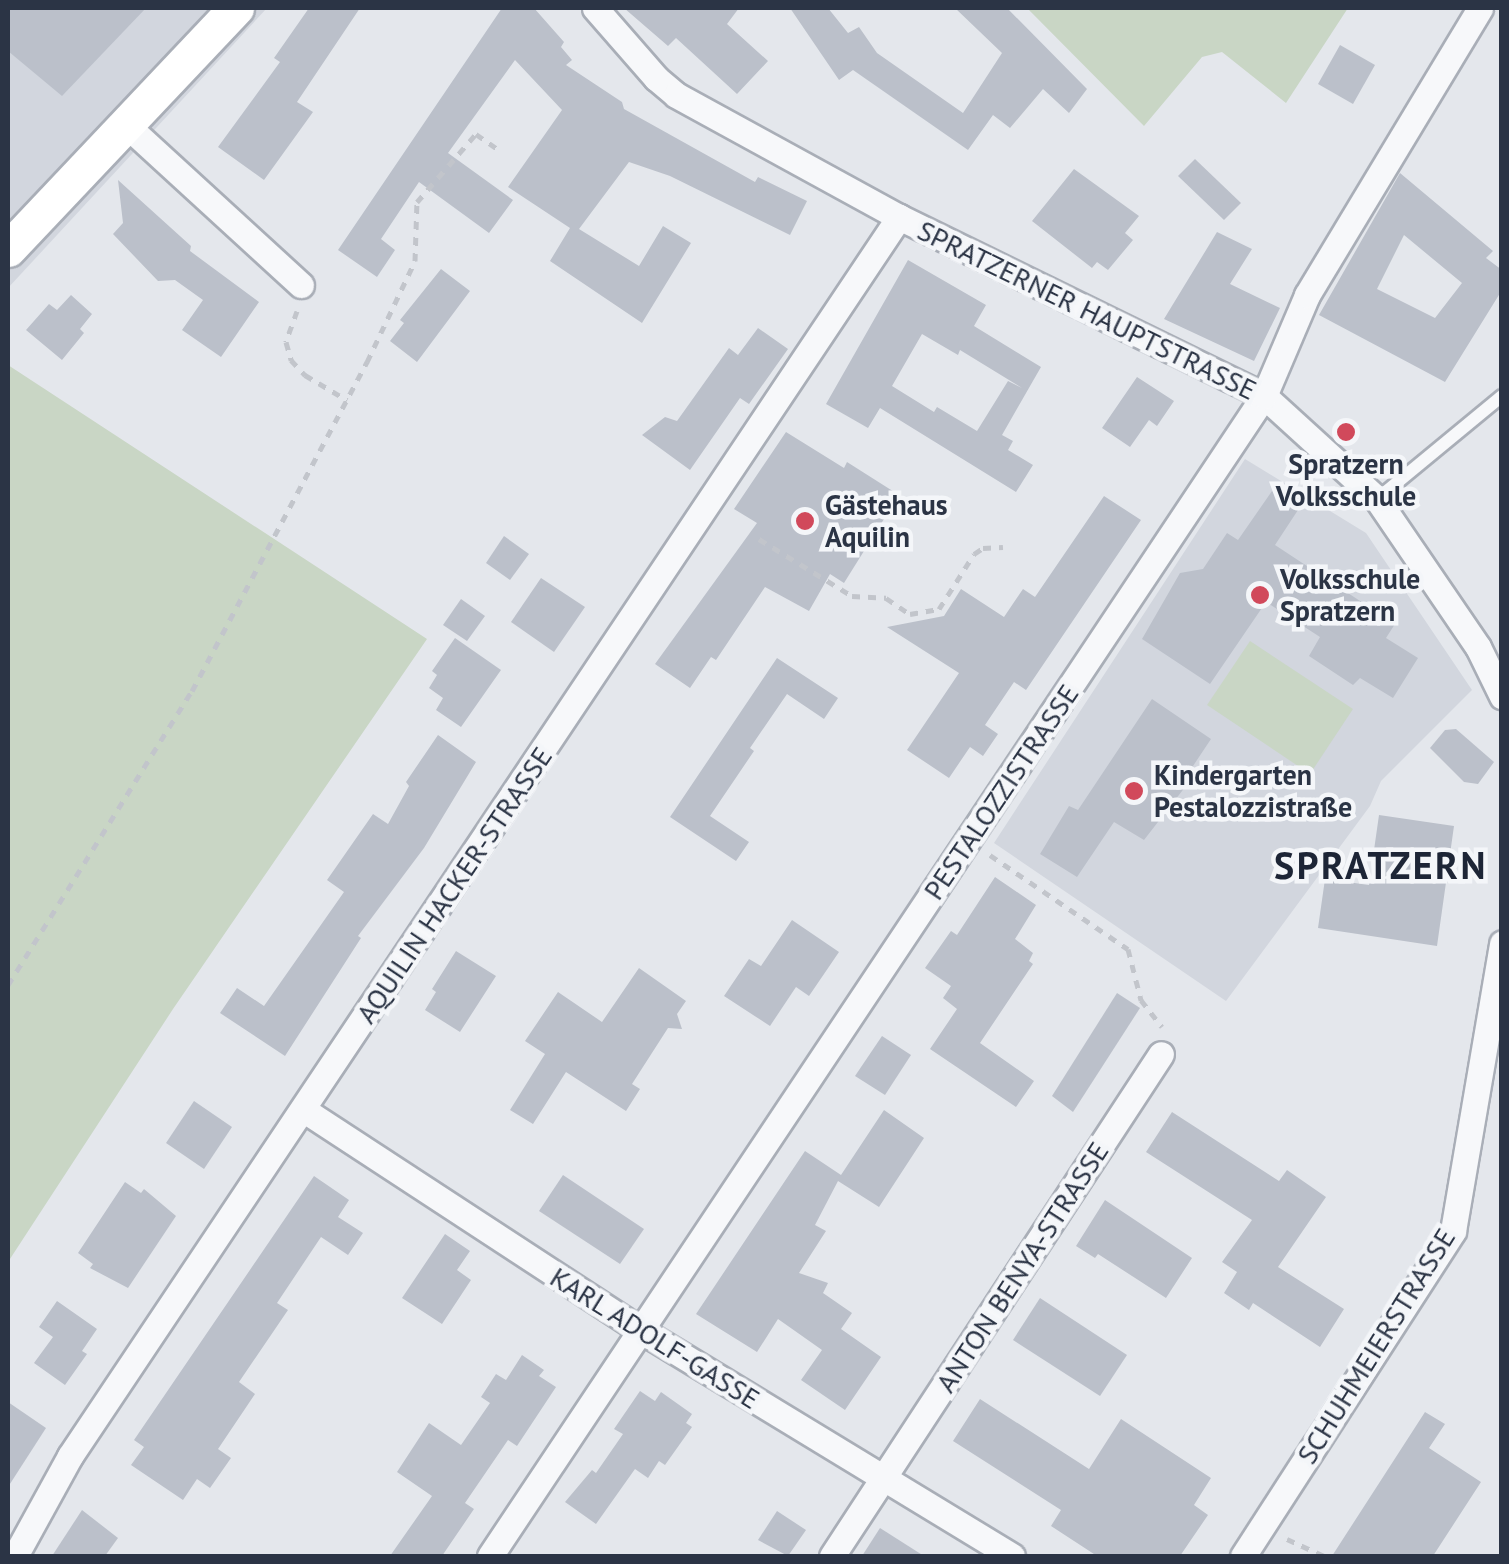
<!DOCTYPE html>
<meta charset="utf-8">
<style>
body{margin:0}
#map{position:relative;width:1509px;height:1564px;overflow:hidden;background:#e4e7ec;font-family:"PT Sans",sans-serif}
div>[style]{position:absolute}
[style*='--x']{left:calc(var(--x)*1px);top:calc(var(--y)*1px);width:calc(var(--w)*1px);rotate:calc(var(--a)*1deg)}
.built>*{inset:0;background:#d2d6de}
.green>*{inset:0;background:#c9d6c5}
.building>*{inset:0;background:#bbc0ca}
.path>*{height:5px;margin-top:-2.5px;transform-origin:0;background:repeating-linear-gradient(90deg,#c2c5cb 0 8px,transparent 0 16px)}
.roads{filter:drop-shadow(2px 0 #a9aeb7) drop-shadow(-2px 0 #a9aeb7) drop-shadow(0 2px #a9aeb7) drop-shadow(0 -2px #a9aeb7)}
.lane>*{height:12px;margin:-6px;padding:0 6px;transform-origin:6px;border-radius:6px;background:#f7f8fa}
.street>*{height:25px;margin:-12.5px;padding:0 12.5px;transform-origin:12.5px;border-radius:12.5px;background:#f7f8fa}
.secondary>*{height:35px;margin:-17.5px;padding:0 17.5px;transform-origin:17.5px;border-radius:17.5px;background:#fff}
.dots>*{width:28px;height:28px;translate:-50% -50%;box-sizing:border-box;border:5px solid #f4f6f9;border-radius:50%}
span{translate:-50% -50%;white-space:nowrap;text-align:center;line-height:1.15;-webkit-text-stroke:9px #f4f6f9;paint-order:stroke}
.street-label{font-size:28px;color:#2b3445}
.poi-label{font-size:28px;color:#2b3445;font-weight:700}
.left{translate:0 -50%;text-align:left}
.district-label{font-size:38px;color:#1d2536;font-weight:700;letter-spacing:2.5px}
.frame{position:absolute;inset:0;border:10px solid #2b3445;pointer-events:none}
</style>
<div id="map">
<div class="built">
<i style="clip-path:polygon(8px 8px,267px 8px,8px 288px)"></i>
<i style="clip-path:polygon(1245px 459px,1366px 533px,1472px 690px,1381px 781px,1370px 806px,1226px 1001px,994px 843px)"></i>
</div>
<div class="green">
<i style="clip-path:polygon(1027px 8px,1348px 8px,1286px 103px,1222px 52px,1202px 57px,1144px 126px)"></i>
<i style="clip-path:polygon(8px 365px,427px 639px,173px 1009px,8px 1262px)"></i>
<i style="clip-path:polygon(1250px 641px,1353px 709px,1310px 774px,1207px 705px)"></i>
</div>
<div class="building">
<i style="clip-path:polygon(8px 8px,146px 8px,62px 96px,8px 51px)"></i>
<i style="clip-path:polygon(309px 8px,360px 8px,297px 102px,313px 112px,264px 180px,218px 147px,280px 62px,274px 58px)"></i>
<i style="clip-path:polygon(502px 8px,534px 8px,564px 42px,561px 47px,572px 60px,566px 65px,622px 102px,624px 109px,755px 182px,758px 177px,807px 201px,790px 235px,670px 176px,629px 162px,579px 229px,639px 266px,663px 226px,691px 243px,642px 323px,550px 261px,570px 228px,508px 187px,562px 110px,515px 60px,448px 153px,513px 200px,489px 233px,419px 182px,381px 239px,395px 250px,377px 277px,338px 250px)"></i>
<i style="clip-path:polygon(624px 8px,739px 8px,727px 24px,768px 61px,737px 94px,676px 38px,668px 46px)"></i>
<i style="clip-path:polygon(790px 8px,828px 8px,848px 33px,859px 27px,877px 53px,963px 113px,1002px 53px,955px 8px,1007px 8px,1087px 89px,1069px 113px,1043px 89px,1010px 128px,993px 115px,968px 150px,853px 70px,839px 80px)"></i>
<i style="clip-path:polygon(1340px 45px,1375px 65px,1353px 104px,1318px 84px)"></i>
<i style="clip-path:polygon(1195px 159px,1241px 203px,1224px 220px,1178px 176px)"></i>
<i style="clip-path:polygon(1074px 169px,1139px 216px,1125px 233px,1133px 240px,1108px 270px,1097px 262px,1092px 268px,1032px 221px)"></i>
<i style="clip-path:polygon(evenodd,1400px 173px,1493px 251px,1486px 258px,1502px 270px,1502px 290px,1445px 382px,1319px 315px,1400px 173px,1404px 235px,1462px 283px,1435px 318px,1377px 289px,1404px 235px)"></i>
<i style="clip-path:polygon(118px 180px,191px 246px,190px 251px,259px 302px,221px 357px,182px 330px,203px 300px,175px 280px,158px 281px,113px 234px,123px 223px)"></i>
<i style="clip-path:polygon(1217px 232px,1252px 249px,1230px 284px,1280px 308px,1254px 361px,1164px 319px)"></i>
<i style="clip-path:polygon(evenodd,908px 260px,986px 305px,974px 326px,1041px 367px,1002px 435px,1013px 441px,1008px 450px,1033px 465px,1016px 492px,880px 408px,868px 428px,826px 404px,908px 260px,922px 334px,958px 355px,960px 350px,1022px 388px,1008px 381px,977px 431px,937px 407px,934px 412px,892px 386px,922px 334px)"></i>
<i style="clip-path:polygon(441px 269px,470px 291px,417px 362px,390px 341px,404px 323px,400px 320px)"></i>
<i style="clip-path:polygon(71px 295px,92px 314px,80px 329px,84px 333px,62px 360px,26px 330px,49px 304px,57px 310px)"></i>
<i style="clip-path:polygon(758px 328px,788px 349px,749px 404px,740px 398px,690px 470px,642px 435px,665px 417px,677px 421px,729px 348px,738px 355px)"></i>
<i style="clip-path:polygon(1137px 377px,1174px 401px,1157px 426px,1149px 420px,1130px 447px,1102px 428px)"></i>
<i style="clip-path:polygon(786px 432px,844px 468px,847px 462px,899px 495px,844px 583px,830px 574px,809px 611px,765px 587px,716px 660px,711px 657px,690px 688px,655px 664px,757px 523px,734px 509px)"></i>
<i style="clip-path:polygon(1272px 491px,1298px 510px,1275px 545px,1395px 624px,1386px 638px,1418px 658px,1393px 698px,1360px 678px,1353px 685px,1309px 656px,1320px 637px,1266px 602px,1210px 684px,1142px 639px,1180px 573px,1203px 569px,1227px 533px,1238px 540px)"></i>
<i style="clip-path:polygon(1104px 496px,1141px 520px,1026px 690px,1014px 682px,985px 725px,998px 734px,983px 756px,970px 747px,949px 778px,907px 750px,959px 673px,887px 627px,944px 616px,961px 589px,1004px 617px,1023px 589px,1035px 597px)"></i>
<i style="clip-path:polygon(504px 536px,529px 554px,510px 580px,486px 563px)"></i>
<i style="clip-path:polygon(541px 578px,585px 607px,554px 652px,511px 622px)"></i>
<i style="clip-path:polygon(461px 599px,485px 616px,467px 641px,443px 625px)"></i>
<i style="clip-path:polygon(455px 638px,501px 670px,461px 727px,436px 710px,443px 698px,429px 688px,437px 675px,432px 671px)"></i>
<i style="clip-path:polygon(777px 658px,838px 698px,824px 719px,787px 694px,750px 748px,754px 751px,710px 816px,749px 842px,736px 861px,670px 817px)"></i>
<i style="clip-path:polygon(1152px 699px,1211px 739px,1193px 766px,1196px 773px,1144px 840px,1114px 822px,1077px 877px,1040px 854px,1069px 806px,1078px 810px)"></i>
<i style="clip-path:polygon(1456px 729px,1494px 762px,1478px 784px,1464px 782px,1430px 748px,1445px 730px)"></i>
<i style="clip-path:polygon(438px 735px,476px 762px,424px 848px,358px 936px,361px 938px,285px 1056px,220px 1013px,237px 988px,264px 1006px,344px 892px,327px 880px,373px 814px,388px 824px,409px 786px,406px 782px)"></i>
<i style="clip-path:polygon(1379px 815px,1454px 826px,1437px 946px,1318px 928px,1325px 879px,1369px 885px)"></i>
<i style="clip-path:polygon(995px 877px,1036px 905px,1015px 939px,1033px 953px,1029px 961px,1033px 964px,980px 1043px,1034px 1081px,1016px 1107px,930px 1049px,957px 1009px,943px 998px,951px 986px,925px 968px,951px 931px,957px 935px)"></i>
<i style="clip-path:polygon(792px 920px,839px 952px,809px 996px,796px 987px,770px 1026px,724px 996px,749px 959px,761px 966px)"></i>
<i style="clip-path:polygon(456px 951px,496px 976px,460px 1032px,425px 1010px,436px 992px,432px 989px)"></i>
<i style="clip-path:polygon(639px 968px,686px 1001px,677px 1014px,682px 1029px,668px 1028px,632px 1084px,640px 1089px,626px 1111px,566px 1072px,533px 1124px,510px 1110px,545px 1054px,525px 1041px,558px 992px,602px 1022px)"></i>
<i style="clip-path:polygon(1117px 993px,1140px 1008px,1073px 1112px,1052px 1096px)"></i>
<i style="clip-path:polygon(882px 1036px,911px 1055px,885px 1095px,855px 1076px)"></i>
<i style="clip-path:polygon(194px 1101px,232px 1127px,204px 1169px,166px 1143px)"></i>
<i style="clip-path:polygon(884px 1110px,924px 1138px,879px 1207px,838px 1181px,815px 1225px,826px 1231px,799px 1273px,828px 1283px,823px 1293px,852px 1313px,841px 1329px,881px 1357px,845px 1410px,801px 1380px,822px 1350px,778px 1319px,757px 1352px,696px 1314px,805px 1151px,841px 1175px)"></i>
<i style="clip-path:polygon(1172px 1112px,1279px 1181px,1287px 1170px,1326px 1197px,1278px 1267px,1344px 1309px,1320px 1347px,1253px 1303px,1249px 1310px,1224px 1293px,1237px 1272px,1222px 1262px,1252px 1220px,1146px 1152px)"></i>
<i style="clip-path:polygon(563px 1175px,644px 1229px,620px 1264px,539px 1211px)"></i>
<i style="clip-path:polygon(314px 1176px,349px 1200px,338px 1217px,363px 1233px,348px 1255px,321px 1237px,277px 1303px,288px 1310px,239px 1382px,255px 1394px,218px 1449px,231px 1458px,210px 1488px,197px 1479px,183px 1500px,131px 1465px,144px 1447px,134px 1440px)"></i>
<i style="clip-path:polygon(125px 1182px,141px 1193px,144px 1189px,176px 1216px,128px 1288px,90px 1268px,93px 1264px,78px 1253px)"></i>
<i style="clip-path:polygon(1105px 1200px,1192px 1258px,1166px 1298px,1098px 1254px,1095px 1258px,1076px 1246px)"></i>
<i style="clip-path:polygon(445px 1234px,470px 1251px,457px 1270px,471px 1280px,442px 1324px,402px 1298px)"></i>
<i style="clip-path:polygon(1040px 1298px,1127px 1355px,1100px 1396px,1013px 1340px)"></i>
<i style="clip-path:polygon(57px 1301px,97px 1329px,82px 1351px,87px 1354px,65px 1385px,34px 1363px,53px 1337px,39px 1327px)"></i>
<i style="clip-path:polygon(522px 1355px,544px 1370px,539px 1376px,556px 1387px,517px 1446px,508px 1440px,465px 1503px,474px 1509px,442px 1556px,390px 1556px,432px 1496px,397px 1472px,429px 1423px,461px 1445px,490px 1403px,481px 1397px,496px 1374px,506px 1380px)"></i>
<i style="clip-path:polygon(640px 1391px,655px 1401px,661px 1392px,692px 1414px,686px 1423px,692px 1427px,665px 1465px,659px 1461px,648px 1478px,635px 1469px,596px 1524px,565px 1502px,592px 1470px,596px 1473px,623px 1434px,614px 1429px)"></i>
<i style="clip-path:polygon(980px 1399px,1089px 1469px,1121px 1419px,1211px 1478px,1194px 1505px,1208px 1515px,1180px 1556px,1097px 1556px,1051px 1526px,1061px 1510px,953px 1441px)"></i>
<i style="clip-path:polygon(8px 1402px,46px 1428px,8px 1487px)"></i>
<i style="clip-path:polygon(1425px 1412px,1445px 1424px,1429px 1448px,1481px 1482px,1433px 1556px,1332px 1556px)"></i>
<i style="clip-path:polygon(82px 1510px,118px 1538px,105px 1556px,52px 1556px)"></i>
<i style="clip-path:polygon(777px 1511px,806px 1530px,788px 1556px,758px 1540px)"></i>
<i style="clip-path:polygon(880px 1528px,924px 1556px,862px 1556px)"></i>
</div>
<div class="path">
<i style="--x:297;--y:311;--w:33;--a:110"></i>
<i style="--x:286;--y:342;--w:19;--a:74"></i>
<i style="--x:291;--y:360;--w:21;--a:47"></i>
<i style="--x:305;--y:375;--w:49;--a:30.8"></i>
<i style="--x:759;--y:539;--w:109;--a:31.5"></i>
<i style="--x:852;--y:596;--w:34;--a:3"></i>
<i style="--x:886;--y:598;--w:29;--a:34"></i>
<i style="--x:910;--y:614;--w:29;--a:-10"></i>
<i style="--x:939;--y:609;--w:65;--a:-57.5"></i>
<i style="--x:974;--y:554;--w:11;--a:-34"></i>
<i style="--x:983;--y:548;--w:20;--a:-3"></i>
<i style="--x:990;--y:855;--w:167;--a:34.3"></i>
<i style="--x:1128;--y:949;--w:53;--a:75.7"></i>
<i style="--x:1141;--y:1000;--w:34;--a:52"></i>
<i style="--x:8;--y:985;--w:347;--a:-58"></i>
<i style="--x:192;--y:691;--w:373;--a:-62"></i>
<i style="--x:367;--y:362;--w:112;--a:-64.6"></i>
<i style="--x:415;--y:261;--w:59;--a:-88.1"></i>
<i style="--x:417;--y:202;--w:90;--a:-49.1"></i>
<i style="--x:476;--y:134;--w:28;--a:35"></i>
<i style="--x:1287;--y:1539;--w:41;--a:24.7"></i>
</div>
<div class="roads">
<div class="lane">
<i style="--x:1377;--y:499;--w:162;--a:-39.5"></i>
</div>
<div class="street">
<i style="--x:595;--y:8;--w:93;--a:48.9"></i>
<i style="--x:656;--y:78;--w:26;--a:40"></i>
<i style="--x:676;--y:95;--w:254;--a:28.7"></i>
<i style="--x:899;--y:217;--w:407;--a:26.1"></i>
<i style="--x:1264;--y:396;--w:153;--a:42.3"></i>
<i style="--x:1377;--y:499;--w:179;--a:55.7"></i>
<i style="--x:1478;--y:647;--w:55;--a:63.9"></i>
<i style="--x:124;--y:123;--w:240;--a:42.5"></i>
<i style="--x:304;--y:1110;--w:404;--a:33.2"></i>
<i style="--x:642;--y:1331;--w:433;--a:31.3"></i>
<i style="--x:15;--y:1556;--w:114;--a:-61.2"></i>
<i style="--x:70;--y:1456;--w:1491;--a:-56.21"></i>
<i style="--x:490;--y:1556;--w:1395;--a:-56.29"></i>
<i style="--x:1264;--y:396;--w:110;--a:-66.9"></i>
<i style="--x:1307;--y:295;--w:335;--a:-58.9"></i>
<i style="--x:832;--y:1556;--w:600;--a:-56.76"></i>
<i style="--x:1243;--y:1556;--w:387;--a:-57.1"></i>
<i style="--x:1453;--y:1231;--w:292;--a:-80.3"></i>
</div>
<div class="secondary">
<i style="--x:8;--y:249;--w:332;--a:-46.6"></i>
</div>
</div>
<div class="dots">
<i style="left:1346px;top:432px;background:#d1495b"></i>
<i style="left:805px;top:521px;background:#d1495b"></i>
<i style="left:1260px;top:595px;background:#d1495b"></i>
<i style="left:1134px;top:791px;background:#d1495b"></i>
</div>
<div class="street-label">
<span style="left:1087px;top:310px;rotate:26deg">SPRATZERNER HAUPTSTRASSE</span>
<span style="left:1001px;top:792px;rotate:-56deg">PESTALOZZISTRASSE</span>
<span style="left:454px;top:885px;rotate:-56deg">AQUILIN HACKER-STRASSE</span>
<span style="left:1022px;top:1267px;rotate:-57deg">ANTON BENYA-STRASSE</span>
<span style="left:655px;top:1338px;rotate:32deg">KARL ADOLF-GASSE</span>
<span style="left:1376px;top:1346px;rotate:-58deg">SCHUHMEIERSTRASSE</span>
</div>
<div class="poi-label">
<span style="left:1346px;top:480px">Spratzern<br>Volksschule</span>
<span class="left" style="left:825px;top:521px">Gästehaus<br>Aquilin</span>
<span class="left" style="left:1280px;top:595px">Volksschule<br>Spratzern</span>
<span class="left" style="left:1154px;top:791px">Kindergarten<br>Pestalozzistraße</span>
</div>
<div class="district-label">
<span style="left:1381px;top:865px">SPRATZERN</span>
</div>
<div class="frame"></div>
</div>
